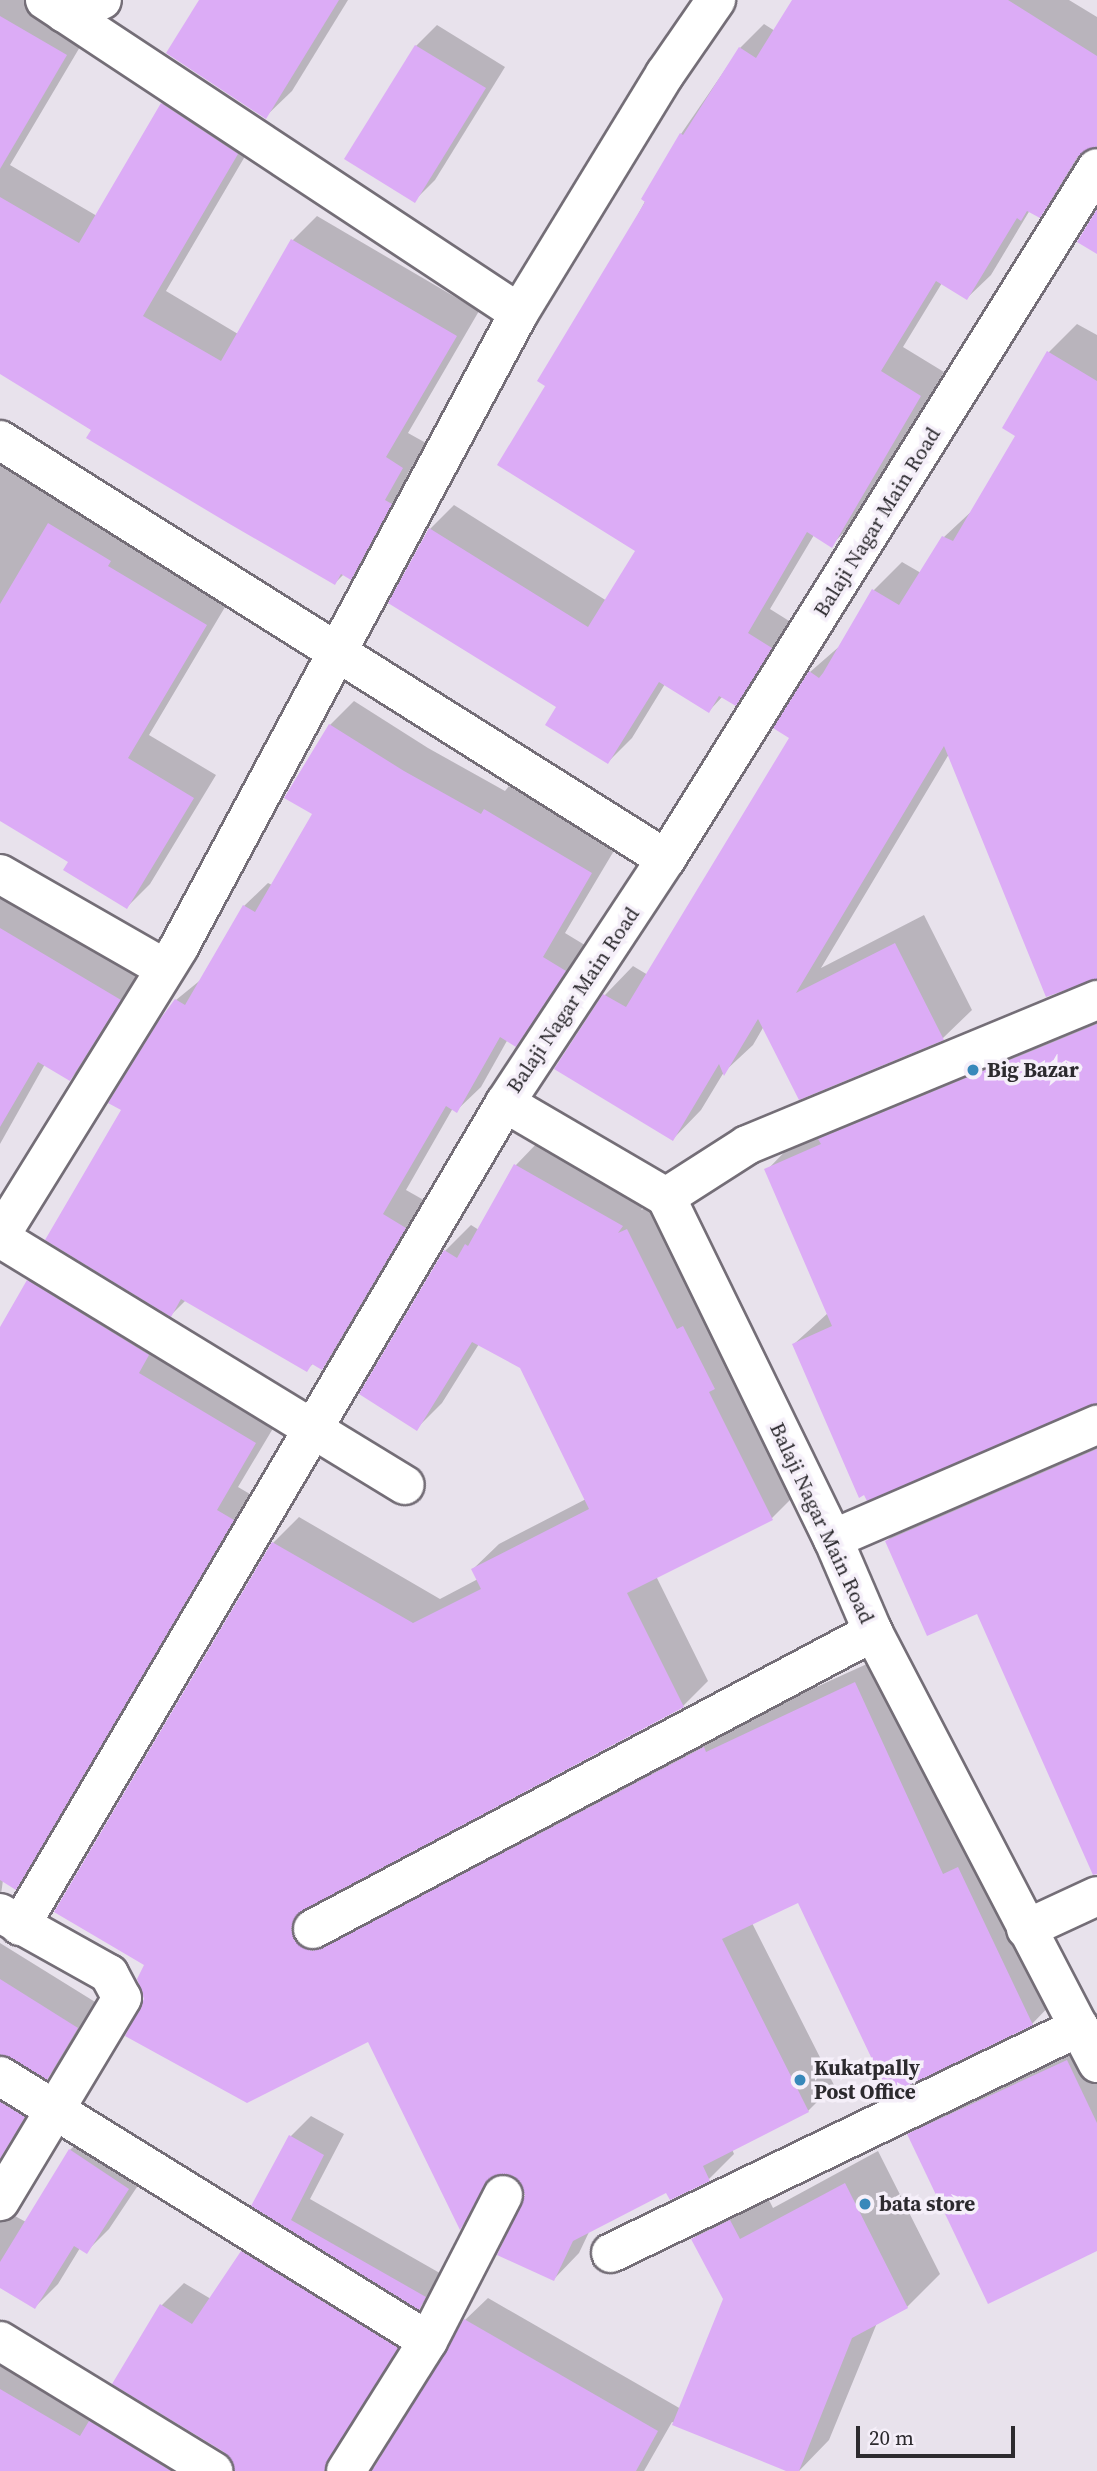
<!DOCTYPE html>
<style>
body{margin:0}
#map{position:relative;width:1097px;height:2471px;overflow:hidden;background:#e8e2ec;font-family:"Source Serif 4",serif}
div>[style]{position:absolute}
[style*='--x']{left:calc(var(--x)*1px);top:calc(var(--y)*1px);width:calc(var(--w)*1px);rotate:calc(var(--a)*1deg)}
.shadow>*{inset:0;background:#0003}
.building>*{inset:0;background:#dcacf6}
.roads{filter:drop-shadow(2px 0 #746e77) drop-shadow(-2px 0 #746e77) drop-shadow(0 2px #746e77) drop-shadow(0 -2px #746e77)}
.minor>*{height:38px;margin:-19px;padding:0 19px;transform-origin:19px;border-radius:19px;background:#fff}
.dots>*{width:19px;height:19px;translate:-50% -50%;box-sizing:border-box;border:4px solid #f5eff9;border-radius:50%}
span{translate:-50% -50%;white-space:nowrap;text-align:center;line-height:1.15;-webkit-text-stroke:7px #f5eff9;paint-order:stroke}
.street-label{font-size:21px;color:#2c2a2e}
.poi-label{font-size:21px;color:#2c2a2e;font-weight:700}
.left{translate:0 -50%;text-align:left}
.scale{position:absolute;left:856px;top:2426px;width:159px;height:32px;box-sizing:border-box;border:4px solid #2c2a2e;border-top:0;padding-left:9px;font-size:21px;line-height:24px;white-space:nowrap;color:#2c2a2e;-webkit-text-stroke:5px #f5eff9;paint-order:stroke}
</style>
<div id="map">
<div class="shadow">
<i style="clip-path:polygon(0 0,38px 0,90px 30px,10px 165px,97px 216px,162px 104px,186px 80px,261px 129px,166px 291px,238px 334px,293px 240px,317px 216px,479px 311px,408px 433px,426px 443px,407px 475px,414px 480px,375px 554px,351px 578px,344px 574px,335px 583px,0 372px)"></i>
<i style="clip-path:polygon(201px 0,348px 0,292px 91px,265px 117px)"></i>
<i style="clip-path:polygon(794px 0,1069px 0,1097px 17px,1097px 147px,1039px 216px,1030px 210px,991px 275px,967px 298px,942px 283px,903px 347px,944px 372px,855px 522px,831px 545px,814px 535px,770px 609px,794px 624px,759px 680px,736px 703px,723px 696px,709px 711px,665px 684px,632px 738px,608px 762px,558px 706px,391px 602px,430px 529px,454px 505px,607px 601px,638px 551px,547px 385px,681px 134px,740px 48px,764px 24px,775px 31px)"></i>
<i style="clip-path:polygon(437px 25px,505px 67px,435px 180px,414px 201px,416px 46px)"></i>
<i style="clip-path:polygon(1077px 324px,1097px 335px,1097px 977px,949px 754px,821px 968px,924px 915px,972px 1010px,943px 1038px,800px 1098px,764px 1026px,753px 1045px,724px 1072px,701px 1110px,673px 1139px,556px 1069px,605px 995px,633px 966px,648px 975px,792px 737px,810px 672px,841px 645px,874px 590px,902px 562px,921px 573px,944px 537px,974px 509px,1018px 435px,1049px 352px)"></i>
<i style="clip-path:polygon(0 450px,228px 602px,149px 735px,216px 775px,150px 884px,127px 907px,70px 861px,0 819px)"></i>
<i style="clip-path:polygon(354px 701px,428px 748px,505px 791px,509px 786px,615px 849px,565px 933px,588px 947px,539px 1021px,516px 1044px,508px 1039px,481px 1087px,457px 1110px,453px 1108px,406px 1190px,429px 1203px,346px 1344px,322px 1368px,314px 1363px,306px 1370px,186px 1300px,171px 1315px,123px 1109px,176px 1000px,203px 978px,244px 906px,268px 883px,272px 885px,314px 814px,286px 797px,330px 725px)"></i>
<i style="clip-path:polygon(0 890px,142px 976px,93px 1056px,70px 1079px,45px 1064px,0 1144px)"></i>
<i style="clip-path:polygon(1097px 1008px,1097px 1403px,794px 1344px,828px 1313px,767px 1170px,795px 1141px)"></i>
<i style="clip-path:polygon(541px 1139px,647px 1200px,641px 1210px,653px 1205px,797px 1493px,772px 1518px,656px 1576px,708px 1681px,683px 1706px,316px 1901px,319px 1914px,880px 1658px,1057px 1998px,1032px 2024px,799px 1900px,752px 1923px,834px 2085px,808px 2111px,732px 2149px,734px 2154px,709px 2179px,667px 2191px,590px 2230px,579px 2253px,554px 2279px,527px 2194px,515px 2174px,501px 2175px,485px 2203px,461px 2227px,369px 2040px,146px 1999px,147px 1965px,273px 1543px,299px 1517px,440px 1599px,478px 1579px,473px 1569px,499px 1544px,586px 1499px,521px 1366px,479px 1344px,442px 1403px,416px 1429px,445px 1251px,471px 1225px,479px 1230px,516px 1165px)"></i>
<i style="clip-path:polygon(51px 1259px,278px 1420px,238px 1487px,255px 1497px,38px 1865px,16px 1888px,3px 1880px,0 1902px,0 1332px,29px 1281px)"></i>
<i style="clip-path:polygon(1097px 1431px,1097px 1854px,978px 1612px,887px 1541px,915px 1512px)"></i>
<i style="clip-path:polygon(0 1943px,100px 2005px,70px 2055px,47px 2077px,3px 2053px,3px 2064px,31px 2120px,8px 2142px,0 2137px)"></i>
<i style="clip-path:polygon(1097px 2029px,1097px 2249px,909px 2135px,945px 2099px)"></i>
<i style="clip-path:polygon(311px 2116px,344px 2134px,310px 2199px,445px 2276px,419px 2308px,254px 2205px,290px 2137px)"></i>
<i style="clip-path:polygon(93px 2127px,151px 2166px,109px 2229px,86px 2252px,80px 2248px,58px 2284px,35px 2307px,0 2286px,0 2208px,26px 2222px,70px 2150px)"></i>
<i style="clip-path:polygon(878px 2151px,940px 2274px,907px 2307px,877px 2323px,829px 2440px,799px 2471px,672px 2422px,644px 2471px,0 2471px,0 2347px,226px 2468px,235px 2468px,161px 2306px,184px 2283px,211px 2299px,242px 2252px,265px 2229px,419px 2325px,358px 2468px,375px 2468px,465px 2320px,488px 2298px,681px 2409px,725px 2299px,693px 2239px,726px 2206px,763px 2188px,773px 2208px)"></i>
</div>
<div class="building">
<i style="clip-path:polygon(199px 0,339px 0,266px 119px,166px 53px)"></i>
<i style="clip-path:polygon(792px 0,1008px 0,1097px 56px,1097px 146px,1078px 156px,1040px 218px,1027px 211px,1021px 221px,1017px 218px,967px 300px,936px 281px,881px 371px,921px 396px,832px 548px,807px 532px,748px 633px,772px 648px,736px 706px,719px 696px,709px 713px,659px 682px,608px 764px,545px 725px,556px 707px,388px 603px,429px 528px,588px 627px,635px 551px,497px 465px,545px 386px,537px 381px,645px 202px,641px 199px,680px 133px,683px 135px,739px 47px,756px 58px)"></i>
<i style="clip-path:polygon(0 16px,67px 55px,0 169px)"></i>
<i style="clip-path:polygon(415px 45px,486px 88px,415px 203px,344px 159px)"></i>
<i style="clip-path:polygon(161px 103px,238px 154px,143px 316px,221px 361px,291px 239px,457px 336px,386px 457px,403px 468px,385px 500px,392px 504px,351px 580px,341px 574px,335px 585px,228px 523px,86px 438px,91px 430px,0 374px,0 197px,79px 243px)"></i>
<i style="clip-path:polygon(1097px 209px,1097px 254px,1077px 242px)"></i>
<i style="clip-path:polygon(1047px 351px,1097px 381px,1097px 979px,1046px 997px,944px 746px,796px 993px,895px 943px,944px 1040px,799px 1100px,758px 1019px,724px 1076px,719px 1064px,673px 1141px,554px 1069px,603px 994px,626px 1007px,789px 738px,773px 728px,809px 671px,819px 678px,823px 673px,872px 589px,899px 605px,942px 536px,953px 541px,1015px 436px,1002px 428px)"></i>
<i style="clip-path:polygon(48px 523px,111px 561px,108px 566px,207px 625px,128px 758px,194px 798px,127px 909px,63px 870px,68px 862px,0 821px,0 604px)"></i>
<i style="clip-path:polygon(329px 724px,404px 771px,481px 814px,484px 809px,592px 873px,543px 957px,566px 971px,516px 1047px,500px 1037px,457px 1113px,446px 1106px,383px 1214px,406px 1228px,322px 1370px,312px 1364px,307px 1372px,181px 1299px,171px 1317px,45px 1240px,121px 1110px,108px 1103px,158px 1022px,175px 999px,185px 1005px,243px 905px,255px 912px,312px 814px,284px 798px)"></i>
<i style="clip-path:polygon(0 928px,121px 1000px,70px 1081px,38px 1062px,0 1127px)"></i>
<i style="clip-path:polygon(1097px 1024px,1097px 1404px,867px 1501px,864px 1495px,859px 1498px,792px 1344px,832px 1326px,764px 1169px,821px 1144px,818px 1139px)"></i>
<i style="clip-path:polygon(514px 1164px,623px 1226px,618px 1233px,627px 1229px,677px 1329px,683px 1326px,715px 1389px,709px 1392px,773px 1520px,627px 1593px,684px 1707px,303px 1910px,291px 1928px,294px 1940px,312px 1951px,323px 1948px,704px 1747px,706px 1752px,855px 1682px,943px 1874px,958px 1867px,1033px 2025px,889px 2095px,798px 1903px,722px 1939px,809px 2112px,703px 2166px,710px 2181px,670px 2200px,666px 2193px,573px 2241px,554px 2281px,497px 2255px,525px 2195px,514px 2176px,491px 2177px,460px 2230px,368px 2042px,247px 2103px,125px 2036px,144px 1999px,137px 1979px,144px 1965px,54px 1912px,272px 1542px,413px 1623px,481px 1589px,471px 1569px,589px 1509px,520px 1368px,472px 1342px,417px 1431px,359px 1394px,444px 1250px,457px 1258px,465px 1244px,468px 1246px)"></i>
<i style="clip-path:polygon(27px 1280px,149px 1355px,139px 1373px,256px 1443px,217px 1510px,234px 1520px,16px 1890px,0 1880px,0 1327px)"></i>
<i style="clip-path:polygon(1097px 1449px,1097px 1874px,1093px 1875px,977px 1614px,927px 1636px,885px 1541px)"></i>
<i style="clip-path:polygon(0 1979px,78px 2028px,47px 2080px,0 2054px)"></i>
<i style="clip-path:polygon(1067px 2060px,1097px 2123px,1097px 2251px,988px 2304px,907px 2134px)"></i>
<i style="clip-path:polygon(0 2102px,25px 2117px,0 2159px)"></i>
<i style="clip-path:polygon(289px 2135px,324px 2155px,291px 2220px,426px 2297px,419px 2310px,251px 2206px)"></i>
<i style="clip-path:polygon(69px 2149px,129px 2189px,87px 2254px,74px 2246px,35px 2309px,0 2288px,0 2262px)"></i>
<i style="clip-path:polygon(845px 2183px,908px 2308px,852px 2338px,799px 2471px,786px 2471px,672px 2425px,723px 2299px,691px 2239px,730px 2220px,740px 2239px)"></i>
<i style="clip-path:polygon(241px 2251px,398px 2348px,324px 2471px,235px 2471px,224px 2452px,112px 2384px,160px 2304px,192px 2324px)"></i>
<i style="clip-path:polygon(464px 2319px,658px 2431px,636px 2471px,372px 2471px)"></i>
<i style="clip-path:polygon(0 2389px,80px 2436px,89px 2421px,171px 2471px,0 2471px)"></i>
</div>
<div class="roads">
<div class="minor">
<i style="--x:45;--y:0;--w:568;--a:33.44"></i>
<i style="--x:64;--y:13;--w:40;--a:-18.9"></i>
<i style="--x:0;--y:440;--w:787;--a:32.18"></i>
<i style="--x:0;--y:874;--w:189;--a:29.8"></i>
<i style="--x:505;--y:1103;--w:186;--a:30.3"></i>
<i style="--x:666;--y:1197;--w:381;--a:64"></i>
<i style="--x:833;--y:1539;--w:101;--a:66.7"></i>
<i style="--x:873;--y:1632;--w:486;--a:62.5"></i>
<i style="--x:666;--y:1197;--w:96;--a:-32.7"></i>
<i style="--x:747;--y:1145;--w:379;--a:-22.5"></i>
<i style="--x:0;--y:1236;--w:340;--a:-58.2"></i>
<i style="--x:179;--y:947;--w:719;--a:-61.8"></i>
<i style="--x:519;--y:313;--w:280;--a:-58.6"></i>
<i style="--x:665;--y:74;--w:90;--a:-55.4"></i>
<i style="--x:0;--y:1238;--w:474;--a:31.4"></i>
<i style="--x:833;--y:1539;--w:288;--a:-23.4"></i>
<i style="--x:0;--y:1913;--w:125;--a:29.2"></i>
<i style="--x:109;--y:1974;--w:27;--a:62"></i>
<i style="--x:122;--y:1998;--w:237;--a:121"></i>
<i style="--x:20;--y:1926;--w:955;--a:-59.49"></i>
<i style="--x:505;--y:1103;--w:292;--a:-56.6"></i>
<i style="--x:666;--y:859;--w:814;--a:-58.05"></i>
<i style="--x:313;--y:1929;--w:634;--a:-27.94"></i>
<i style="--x:1026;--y:1929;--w:78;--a:-24.9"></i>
<i style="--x:0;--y:2076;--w:503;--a:31.76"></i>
<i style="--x:611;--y:2253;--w:520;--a:-25.78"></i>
<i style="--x:0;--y:2341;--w:250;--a:31.4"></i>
<i style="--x:346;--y:2471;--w:154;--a:-57.8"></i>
<i style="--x:428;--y:2341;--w:164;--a:-62.8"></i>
</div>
</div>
<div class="dots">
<i style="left:973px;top:1070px;background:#3888ba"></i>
<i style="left:800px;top:2080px;background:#3888ba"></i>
<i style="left:865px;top:2204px;background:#3888ba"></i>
</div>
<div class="street-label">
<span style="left:877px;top:522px;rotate:-58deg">Balaji Nagar Main Road</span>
<span style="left:573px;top:1000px;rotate:-56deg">Balaji Nagar Main Road</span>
<span style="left:822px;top:1523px;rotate:65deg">Balaji Nagar Main Road</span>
</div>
<div class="poi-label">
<span class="left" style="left:987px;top:1070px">Big Bazar</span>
<span class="left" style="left:814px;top:2080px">Kukatpally<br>Post Office</span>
<span class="left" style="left:879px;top:2204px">bata store</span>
</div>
<div class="scale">20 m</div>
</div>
